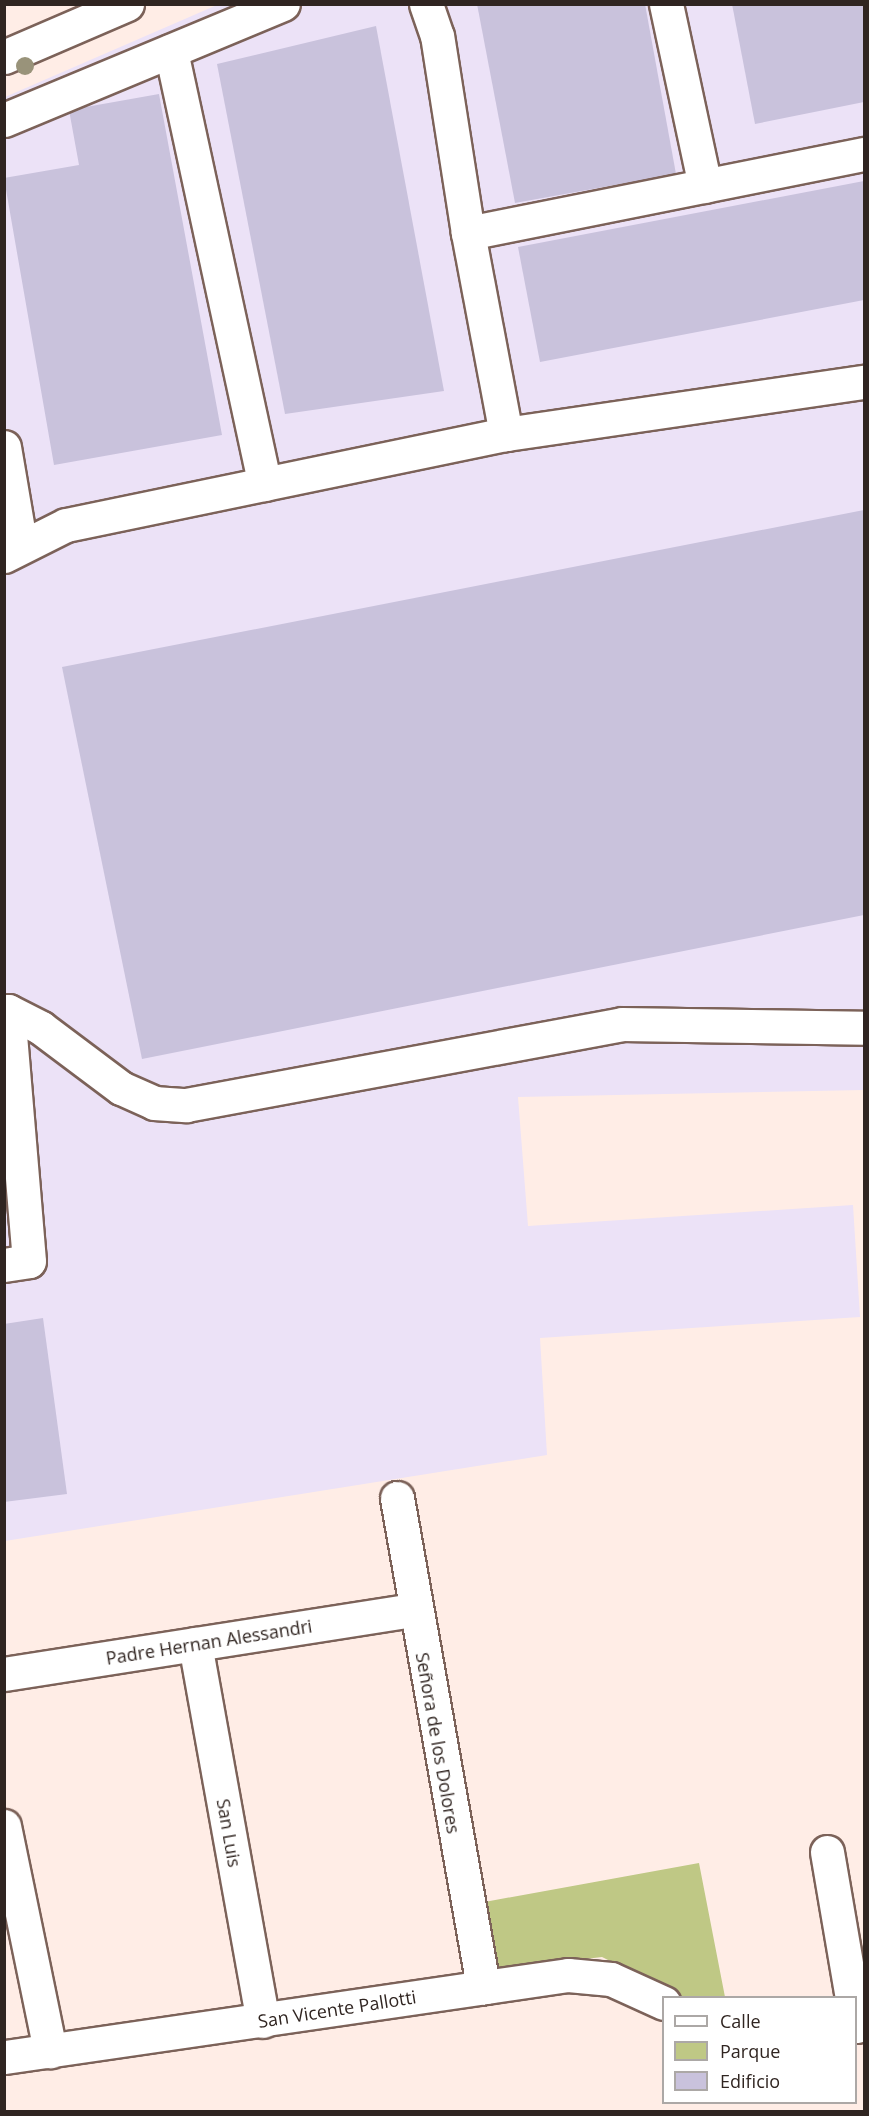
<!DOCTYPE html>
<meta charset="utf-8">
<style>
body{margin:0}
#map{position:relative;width:869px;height:2116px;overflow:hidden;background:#ffede6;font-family:"Open Sans",sans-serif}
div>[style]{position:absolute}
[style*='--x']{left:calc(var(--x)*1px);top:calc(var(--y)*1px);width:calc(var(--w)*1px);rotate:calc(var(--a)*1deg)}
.industrial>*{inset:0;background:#ece2f7}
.green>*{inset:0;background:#bfc885}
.building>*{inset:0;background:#c9c2dc}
.roads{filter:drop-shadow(2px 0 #7c6259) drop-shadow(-2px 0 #7c6259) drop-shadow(0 2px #7c6259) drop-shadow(0 -2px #7c6259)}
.minor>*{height:33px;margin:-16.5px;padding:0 16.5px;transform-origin:16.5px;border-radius:16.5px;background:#fff}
.trees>*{width:18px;height:18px;margin:-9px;border-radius:50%;background:#99937a}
span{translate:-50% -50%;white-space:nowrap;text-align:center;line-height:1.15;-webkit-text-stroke:4.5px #fff;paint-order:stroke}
.street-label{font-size:18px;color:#302521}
.frame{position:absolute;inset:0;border:6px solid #302521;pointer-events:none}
.legend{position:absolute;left:662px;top:1996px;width:195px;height:108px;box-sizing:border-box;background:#fff;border:2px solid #aca8a6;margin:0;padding:8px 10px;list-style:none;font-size:18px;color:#302521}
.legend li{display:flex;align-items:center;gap:12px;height:30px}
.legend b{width:30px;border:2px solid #aca8a6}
</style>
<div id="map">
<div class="industrial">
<i style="clip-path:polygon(217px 5px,864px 5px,864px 1090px,518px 1097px,528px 1226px,853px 1205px,860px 1317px,540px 1338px,547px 1455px,5px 1541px,5px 97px)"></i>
</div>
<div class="green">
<i style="clip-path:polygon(699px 1863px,725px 1997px,683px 1997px,602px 1957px,493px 1970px,479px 1903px)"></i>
</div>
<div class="building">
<i style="clip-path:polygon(477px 4px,645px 4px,676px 174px,515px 203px)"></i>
<i style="clip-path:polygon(732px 4px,864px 4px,864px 102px,755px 124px)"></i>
<i style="clip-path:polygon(376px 26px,444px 391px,285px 414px,217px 64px)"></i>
<i style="clip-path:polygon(159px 94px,222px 435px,54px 465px,4px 178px,79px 165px,69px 110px)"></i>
<i style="clip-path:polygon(864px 181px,864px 300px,540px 362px,518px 247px)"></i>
<i style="clip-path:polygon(864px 510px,864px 915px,142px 1059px,62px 667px)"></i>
<i style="clip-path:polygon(43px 1318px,67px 1494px,4px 1502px,4px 1324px)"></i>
</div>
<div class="roads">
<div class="minor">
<i style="--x:666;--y:4;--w:186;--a:77.9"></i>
<i style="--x:171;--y:51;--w:443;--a:77.8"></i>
<i style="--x:4;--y:57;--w:134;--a:-23.3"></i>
<i style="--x:4;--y:120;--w:302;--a:-22.6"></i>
<i style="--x:468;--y:233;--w:404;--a:-11.3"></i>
<i style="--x:506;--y:434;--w:362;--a:-8.3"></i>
<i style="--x:4;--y:447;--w:101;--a:80.4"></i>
<i style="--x:4;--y:556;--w:69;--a:-26.6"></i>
<i style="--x:66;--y:525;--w:449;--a:-11.7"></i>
<i style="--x:506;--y:434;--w:205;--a:-100.7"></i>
<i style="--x:468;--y:233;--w:199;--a:-98.9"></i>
<i style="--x:437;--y:36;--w:34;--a:-109"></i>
<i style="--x:8;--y:1011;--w:37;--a:27"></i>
<i style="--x:41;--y:1028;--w:100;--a:36.9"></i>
<i style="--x:121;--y:1088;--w:36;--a:24"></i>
<i style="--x:154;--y:1103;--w:32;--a:4"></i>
<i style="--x:186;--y:1105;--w:443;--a:-10.5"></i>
<i style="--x:622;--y:1024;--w:242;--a:0.9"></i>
<i style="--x:4;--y:1265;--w:25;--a:-9"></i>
<i style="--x:29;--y:1261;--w:251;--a:-94.8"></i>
<i style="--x:397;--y:1498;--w:497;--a:80"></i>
<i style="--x:195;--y:1644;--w:383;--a:79.8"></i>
<i style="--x:4;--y:1674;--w:415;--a:-8.9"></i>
<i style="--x:4;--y:1826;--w:230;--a:78.4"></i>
<i style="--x:827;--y:1852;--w:148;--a:80.3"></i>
<i style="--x:856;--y:2015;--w:11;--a:85"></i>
<i style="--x:5;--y:2057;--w:569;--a:-8.29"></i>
<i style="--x:568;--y:1975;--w:43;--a:5.3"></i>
<i style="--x:611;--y:1979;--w:58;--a:24.4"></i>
</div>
</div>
<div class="trees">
<i style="left:25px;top:66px"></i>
</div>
<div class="street-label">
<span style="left:209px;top:1642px;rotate:-9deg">Padre Hernan Alessandri</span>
<span style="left:438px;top:1743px;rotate:80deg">Señora de los Dolores</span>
<span style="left:229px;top:1833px;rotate:80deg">San Luis</span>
<span style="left:337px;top:2009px;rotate:-9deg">San Vicente Pallotti</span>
</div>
<div class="frame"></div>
<ul class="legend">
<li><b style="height:8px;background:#fff"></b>Calle</li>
<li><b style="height:16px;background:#bfc885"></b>Parque</li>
<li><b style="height:16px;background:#c9c2dc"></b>Edificio</li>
</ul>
</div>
